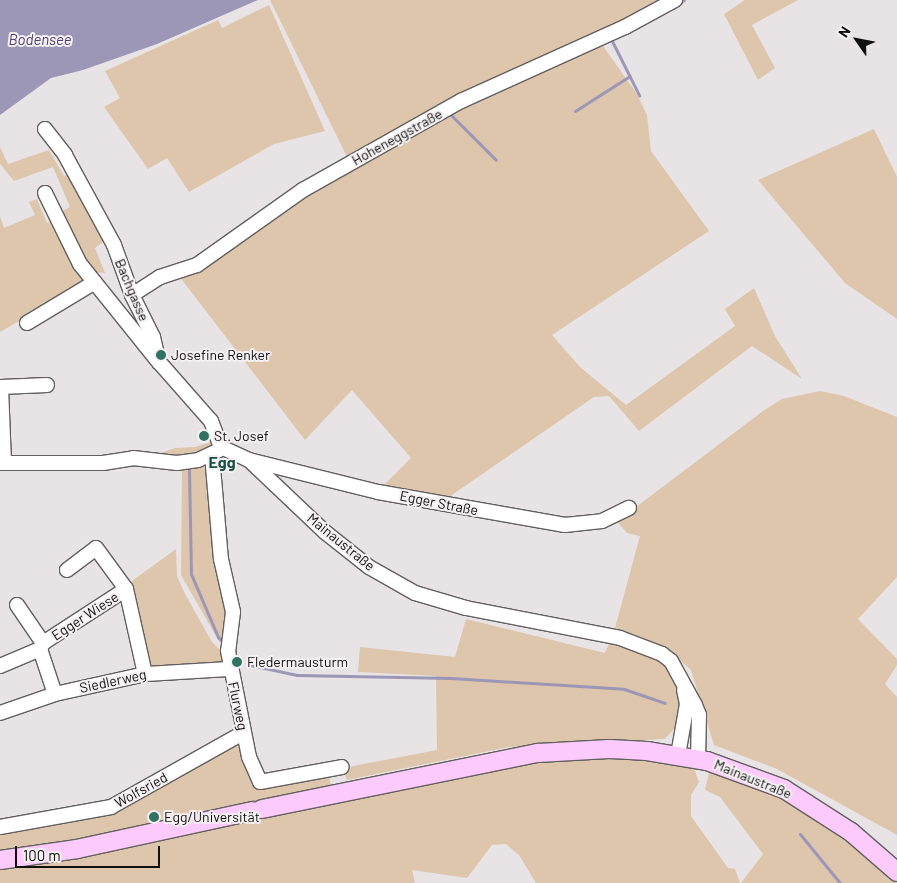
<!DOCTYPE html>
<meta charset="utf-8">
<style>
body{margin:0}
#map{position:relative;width:897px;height:883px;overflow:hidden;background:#e8e4e5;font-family:Barlow,sans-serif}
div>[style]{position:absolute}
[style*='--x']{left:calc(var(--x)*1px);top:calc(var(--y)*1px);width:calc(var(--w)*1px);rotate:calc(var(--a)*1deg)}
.green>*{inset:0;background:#ddc6ac}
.water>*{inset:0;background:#9c97b7}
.stream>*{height:3px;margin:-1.5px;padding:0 1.5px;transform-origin:1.5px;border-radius:1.5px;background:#9c97b7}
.roads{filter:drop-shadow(1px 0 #625f5f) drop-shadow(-1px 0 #625f5f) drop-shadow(0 1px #625f5f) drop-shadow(0 -1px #625f5f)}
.minor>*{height:14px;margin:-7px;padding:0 7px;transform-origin:7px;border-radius:7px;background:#fff}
.major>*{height:18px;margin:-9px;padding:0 9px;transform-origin:9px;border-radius:9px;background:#fccbfc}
.dots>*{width:14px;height:14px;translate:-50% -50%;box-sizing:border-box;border:2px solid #f5f1f2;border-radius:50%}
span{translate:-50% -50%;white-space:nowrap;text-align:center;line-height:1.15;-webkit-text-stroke:4px #f5f1f2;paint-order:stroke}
.street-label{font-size:14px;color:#100f0f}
.poi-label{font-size:14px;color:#100f0f}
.left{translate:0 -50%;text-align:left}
.water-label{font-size:15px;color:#4d4472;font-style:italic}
.quarter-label{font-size:16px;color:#1b5044;font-weight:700}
.north{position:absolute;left:832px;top:15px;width:50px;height:50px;-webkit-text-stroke:4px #f5f1f2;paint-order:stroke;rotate:303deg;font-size:14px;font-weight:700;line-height:20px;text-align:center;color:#100f0f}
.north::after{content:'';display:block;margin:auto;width:18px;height:22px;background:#100f0f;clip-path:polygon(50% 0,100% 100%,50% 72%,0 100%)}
.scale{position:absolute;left:15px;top:846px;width:145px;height:22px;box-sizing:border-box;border:2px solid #100f0f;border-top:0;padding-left:6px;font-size:15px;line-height:18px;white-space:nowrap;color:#100f0f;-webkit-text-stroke:4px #f5f1f2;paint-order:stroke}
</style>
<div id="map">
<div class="green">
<i style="clip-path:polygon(270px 0,675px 0,598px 39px,637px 94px,647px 115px,651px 151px,709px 231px,552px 335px,580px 367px,626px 405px,735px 326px,725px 309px,754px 288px,775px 336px,802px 379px,752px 346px,639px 431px,609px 396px,594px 397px,446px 499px,382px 487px,411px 458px,352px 390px,305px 440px,176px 272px,350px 163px)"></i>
<i style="clip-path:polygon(745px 0,798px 0,752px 25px,775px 68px,758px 80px,724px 14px)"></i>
<i style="clip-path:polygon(269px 5px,325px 131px,274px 144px,189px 192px,167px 158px,148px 169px,104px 107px,120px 98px,105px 71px,218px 20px,222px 28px)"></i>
<i style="clip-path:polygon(874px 129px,897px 177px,897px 319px,845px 283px,758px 180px)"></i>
<i style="clip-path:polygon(0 147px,8px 164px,49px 150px,64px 176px,71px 173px,107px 239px,95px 248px,105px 273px,93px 272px,74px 248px,59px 213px,70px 207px,53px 167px,14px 181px,0 164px)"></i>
<i style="clip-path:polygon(37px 199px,47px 223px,54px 221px,89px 281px,0 332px,0 216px,4px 228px,35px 215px,29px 202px)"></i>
<i style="clip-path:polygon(820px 391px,844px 396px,897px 417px,897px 577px,858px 619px,897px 659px,897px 665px,885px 684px,897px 697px,897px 835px,777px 769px,714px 745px,691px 670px,664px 647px,615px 628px,640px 536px,627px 533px,614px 518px,632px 510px,763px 411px,782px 399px)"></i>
<i style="clip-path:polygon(211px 442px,212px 449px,193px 459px,155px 455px,175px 448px,195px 447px)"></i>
<i style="clip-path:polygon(210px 466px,230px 612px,227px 641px,220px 643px,181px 575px,182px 470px)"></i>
<i style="clip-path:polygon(176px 549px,177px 576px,185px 594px,212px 642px,226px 656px,218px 666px,151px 670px,132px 581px)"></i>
<i style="clip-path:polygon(466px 619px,605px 653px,610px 641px,654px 657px,671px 667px,683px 700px,678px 724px,665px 739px,509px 747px,347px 780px,344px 772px,353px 766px,437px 750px,436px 676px,358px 672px,360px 647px,455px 657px)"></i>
<i style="clip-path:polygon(234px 744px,243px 750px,260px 789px,329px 777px,332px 788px,21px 852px,0 852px,0 832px,109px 811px)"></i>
<i style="clip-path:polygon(571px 756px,657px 760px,693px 766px,699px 782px,691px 795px,691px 816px,728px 868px,735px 869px,740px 883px,536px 883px,519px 855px,506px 844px,492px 845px,467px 878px,412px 870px,415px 883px,0 883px,0 866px,135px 845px,407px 783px)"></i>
<i style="clip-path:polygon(711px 763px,769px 782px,897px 865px,897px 883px,741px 883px,763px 854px,720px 797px,705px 790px)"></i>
</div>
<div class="water">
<i style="clip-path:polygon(0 0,258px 0,157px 44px,83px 70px,51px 78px,0 115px)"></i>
</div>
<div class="stream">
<i style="--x:678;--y:4;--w:7;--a:-34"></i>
<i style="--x:611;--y:39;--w:63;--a:63.4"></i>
<i style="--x:575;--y:111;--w:65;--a:-32.5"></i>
<i style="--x:449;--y:113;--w:66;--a:45"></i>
<i style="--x:189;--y:470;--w:104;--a:88.9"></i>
<i style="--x:191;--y:574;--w:69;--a:66.8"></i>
<i style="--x:218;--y:637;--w:8;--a:45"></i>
<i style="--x:250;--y:665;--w:48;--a:12"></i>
<i style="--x:297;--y:675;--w:154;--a:1.1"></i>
<i style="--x:451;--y:678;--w:173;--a:3.6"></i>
<i style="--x:624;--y:689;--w:43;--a:18.9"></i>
<i style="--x:800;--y:834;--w:63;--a:50.8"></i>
</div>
<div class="roads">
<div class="minor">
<i style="--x:45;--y:129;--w:33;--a:52"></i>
<i style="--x:65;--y:155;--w:102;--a:61.4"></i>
<i style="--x:114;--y:245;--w:53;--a:70.2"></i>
<i style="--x:132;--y:295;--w:47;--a:63.4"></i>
<i style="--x:153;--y:337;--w:26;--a:77"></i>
<i style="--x:159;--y:362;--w:79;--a:48.6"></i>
<i style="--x:211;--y:421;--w:28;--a:69"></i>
<i style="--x:45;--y:193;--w:79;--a:63.8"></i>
<i style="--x:80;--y:264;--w:123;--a:51.3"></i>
<i style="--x:132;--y:295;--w:33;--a:-33"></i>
<i style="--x:160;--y:277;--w:39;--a:-18"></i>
<i style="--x:197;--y:265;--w:130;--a:-35.3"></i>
<i style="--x:303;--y:190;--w:181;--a:-29.4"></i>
<i style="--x:461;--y:101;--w:180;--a:-24.3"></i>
<i style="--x:625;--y:27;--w:57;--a:-28.4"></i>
<i style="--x:27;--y:323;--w:79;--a:-31.1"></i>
<i style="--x:221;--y:447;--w:31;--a:25"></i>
<i style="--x:249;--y:460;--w:105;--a:43.5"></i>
<i style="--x:325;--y:532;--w:56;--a:38.5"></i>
<i style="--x:369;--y:567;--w:53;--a:29.5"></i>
<i style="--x:415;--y:593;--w:53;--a:16.4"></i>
<i style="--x:466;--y:608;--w:157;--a:11"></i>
<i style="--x:620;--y:638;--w:45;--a:20.9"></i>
<i style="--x:662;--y:654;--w:11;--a:38"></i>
<i style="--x:671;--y:661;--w:50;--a:61.4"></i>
<i style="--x:695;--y:705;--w:11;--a:68"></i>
<i style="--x:699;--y:715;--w:44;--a:91.3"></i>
<i style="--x:212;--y:455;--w:104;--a:85.1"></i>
<i style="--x:221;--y:559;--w:54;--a:77.2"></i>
<i style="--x:233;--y:612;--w:39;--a:97"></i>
<i style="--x:228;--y:651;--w:108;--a:78.8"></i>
<i style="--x:249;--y:757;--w:27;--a:66"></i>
<i style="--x:260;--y:782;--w:83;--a:-10.4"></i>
<i style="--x:249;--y:460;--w:133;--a:13.9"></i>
<i style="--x:378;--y:492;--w:190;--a:10"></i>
<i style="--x:565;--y:525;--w:37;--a:-6"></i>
<i style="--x:602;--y:521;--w:30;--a:-26"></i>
<i style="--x:4;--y:462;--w:75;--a:-92.3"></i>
<i style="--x:1;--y:387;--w:46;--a:-2.5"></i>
<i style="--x:0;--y:463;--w:103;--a:0"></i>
<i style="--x:103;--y:463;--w:30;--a:-9"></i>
<i style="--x:133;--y:458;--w:44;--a:6.5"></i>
<i style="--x:177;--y:463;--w:21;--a:-8"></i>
<i style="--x:198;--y:460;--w:23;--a:-25"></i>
<i style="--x:67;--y:570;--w:36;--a:-37"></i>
<i style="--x:96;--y:548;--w:51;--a:53.8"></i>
<i style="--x:17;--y:605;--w:46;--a:55.6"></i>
<i style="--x:40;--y:649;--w:47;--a:71.6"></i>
<i style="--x:0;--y:666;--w:43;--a:-23"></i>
<i style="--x:40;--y:649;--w:7;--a:-63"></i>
<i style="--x:43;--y:643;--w:99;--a:-33"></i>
<i style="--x:126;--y:589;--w:87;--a:77.4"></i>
<i style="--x:0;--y:713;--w:58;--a:-19.1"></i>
<i style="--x:55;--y:694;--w:92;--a:-12.5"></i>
<i style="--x:145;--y:674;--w:85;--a:-3.4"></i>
<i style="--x:678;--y:755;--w:52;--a:-80"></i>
<i style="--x:687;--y:704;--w:14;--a:-102"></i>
<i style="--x:0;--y:827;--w:113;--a:-10.2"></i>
<i style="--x:111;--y:807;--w:151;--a:-29.3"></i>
</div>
<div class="major">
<i style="--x:262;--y:809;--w:282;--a:-11.5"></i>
<i style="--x:538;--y:753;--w:71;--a:-3.2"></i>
<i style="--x:609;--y:749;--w:38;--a:3"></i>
<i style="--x:647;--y:751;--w:61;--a:9.5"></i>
<i style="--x:707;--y:761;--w:82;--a:20"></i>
<i style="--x:784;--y:789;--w:80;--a:32.7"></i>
<i style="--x:851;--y:832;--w:61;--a:41"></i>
<i style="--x:0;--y:860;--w:78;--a:-8.1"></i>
<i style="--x:77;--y:849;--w:180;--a:-12.2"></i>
</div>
</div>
<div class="dots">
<i style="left:161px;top:355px;background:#317363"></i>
<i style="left:204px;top:436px;background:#317363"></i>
<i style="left:237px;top:662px;background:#317363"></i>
<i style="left:154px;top:817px;background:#317363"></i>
</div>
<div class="street-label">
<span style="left:397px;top:137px;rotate:-29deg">Hoheneggstraße</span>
<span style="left:132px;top:290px;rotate:67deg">Bachgasse</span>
<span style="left:439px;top:503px;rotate:11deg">Egger Straße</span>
<span style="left:341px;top:542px;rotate:39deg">Mainaustraße</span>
<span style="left:85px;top:616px;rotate:-33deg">Egger Wiese</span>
<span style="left:113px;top:681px;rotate:-12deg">Siedlerweg</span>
<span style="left:238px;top:706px;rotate:78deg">Flurweg</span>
<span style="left:753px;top:779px;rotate:22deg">Mainaustraße</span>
<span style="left:141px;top:790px;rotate:-29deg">Wolfsried</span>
</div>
<div class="poi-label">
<span class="left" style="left:171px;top:355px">Josefine Renker</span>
<span class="left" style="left:214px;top:436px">St. Josef</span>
<span class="left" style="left:247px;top:662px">Fledermausturm</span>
<span class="left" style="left:164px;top:817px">Egg/Universität</span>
</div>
<div class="water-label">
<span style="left:40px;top:40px">Bodensee</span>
</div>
<div class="quarter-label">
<span style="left:222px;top:462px">Egg</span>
</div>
<div class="north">N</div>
<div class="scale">100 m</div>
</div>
